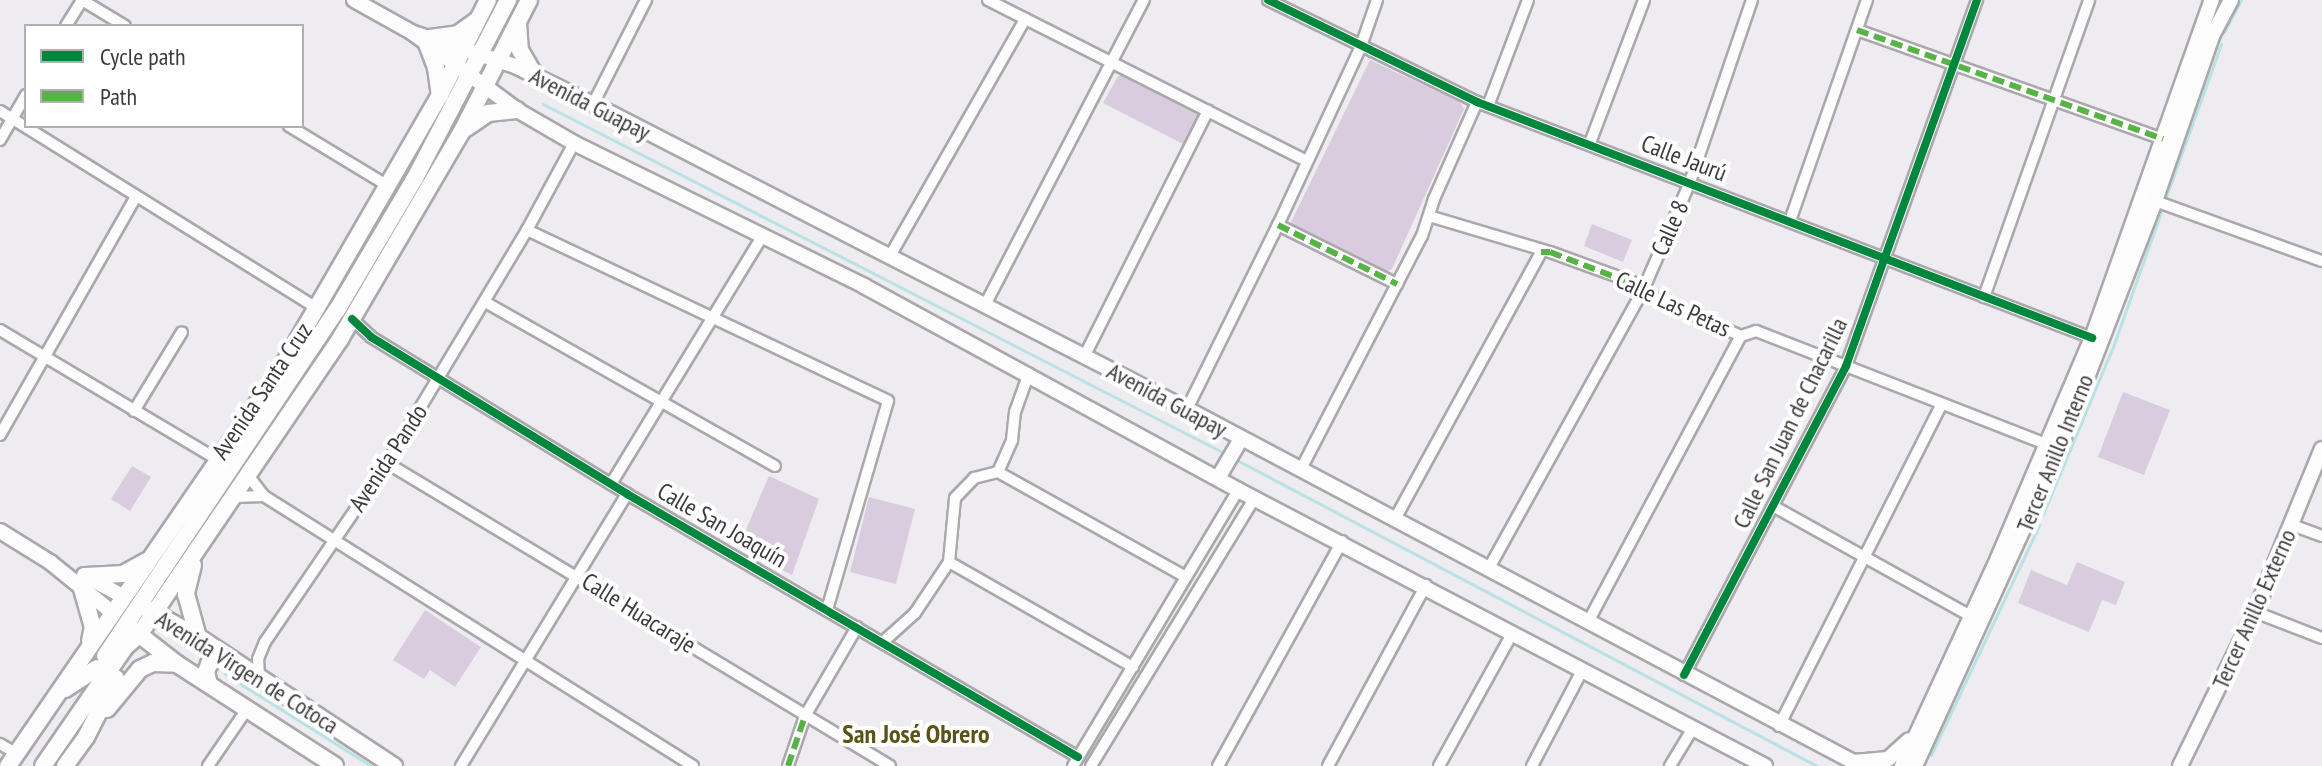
<!DOCTYPE html>
<meta charset="utf-8">
<style>
body{margin:0}
#map{position:relative;width:2322px;height:766px;overflow:hidden;background:#efecf1;font-family:"PT Sans Narrow",sans-serif}
div>[style]{position:absolute}
[style*='--x']{left:calc(var(--x)*1px);top:calc(var(--y)*1px);width:calc(var(--w)*1px);rotate:calc(var(--a)*1deg)}
.green>*{inset:0;background:#d9ccdf}
.stream>*{height:3px;margin:-1.5px;padding:0 1.5px;transform-origin:1.5px;border-radius:1.5px;background:#b9e2e4}
.roads{filter:drop-shadow(2px 0 #aaa8ab) drop-shadow(-2px 0 #aaa8ab) drop-shadow(0 2px #aaa8ab) drop-shadow(0 -2px #aaa8ab)}
.street>*{height:10px;margin:-5px;padding:0 5px;transform-origin:5px;border-radius:5px;background:#fdfcfd}
.secondary>*{height:14px;margin:-7px;padding:0 7px;transform-origin:7px;border-radius:7px;background:#fdfcfd}
.primary>*{height:16px;margin:-8px;padding:0 8px;transform-origin:8px;border-radius:8px;background:#fdfcfd}
.quiet>*{height:6px;margin-top:-3px;transform-origin:0;background:repeating-linear-gradient(90deg,#57b346 0 12px,transparent 0 18px)}
.cycleway>*{height:8px;margin:-4px;padding:0 4px;transform-origin:4px;border-radius:4px;background:#00873e}
span{translate:-50% -50%;white-space:nowrap;text-align:center;line-height:1.15;-webkit-text-stroke:8px #fff;paint-order:stroke}
.street-label{font-size:24px;color:#3c3a3c}
.neighbourhood-label{font-size:26px;color:#585316;font-weight:700}
.legend{position:absolute;left:24px;top:24px;width:280px;height:104px;box-sizing:border-box;background:#fff;border:2px solid #b1b0b1;margin:0;padding:10px 14px;list-style:none;font-size:24px;color:#3c3a3c}
.legend li{display:flex;align-items:center;gap:16px;height:40px}
.legend b{width:40px;border:2px solid #b1b0b1}
</style>
<div id="map">
<div class="green">
<i style="clip-path:polygon(1370px 60px,1460px 102px,1464px 109px,1392px 269px,1386px 272px,1293px 227px,1291px 222px)"></i>
<i style="clip-path:polygon(1126px 74px,1195px 108px,1198px 117px,1185px 145px,1103px 103px,1118px 76px)"></i>
<i style="clip-path:polygon(1592px 224px,1632px 240px,1623px 262px,1584px 246px)"></i>
<i style="clip-path:polygon(2123px 392px,2170px 410px,2144px 475px,2098px 457px)"></i>
<i style="clip-path:polygon(132px 466px,151px 477px,130px 511px,111px 499px)"></i>
<i style="clip-path:polygon(769px 476px,819px 499px,792px 575px,738px 548px)"></i>
<i style="clip-path:polygon(869px 497px,915px 509px,896px 584px,850px 572px)"></i>
<i style="clip-path:polygon(2077px 562px,2125px 582px,2116px 605px,2102px 600px,2089px 632px,2018px 603px,2031px 570px,2067px 585px)"></i>
<i style="clip-path:polygon(425px 610px,481px 647px,455px 687px,430px 670px,424px 679px,393px 660px)"></i>
</div>
<div class="stream">
<i style="--x:2224;--y:32;--w:36;--a:-62"></i>
<i style="--x:543;--y:104;--w:767;--a:27.13"></i>
<i style="--x:2166;--y:197;--w:163;--a:-70.2"></i>
<i style="--x:1233;--y:458;--w:660;--a:27.81"></i>
<i style="--x:2043;--y:514;--w:184;--a:-67.3"></i>
<i style="--x:2114;--y:344;--w:143;--a:-70.4"></i>
<i style="--x:225;--y:674;--w:173;--a:32.2"></i>
<i style="--x:1931;--y:755;--w:254;--a:-64.8"></i>
</div>
<div class="roads">
<div class="street">
<i style="--x:82;--y:0;--w:50;--a:31.2"></i>
<i style="--x:988;--y:0;--w:357;--a:26.8"></i>
<i style="--x:1268;--y:0;--w:233;--a:26"></i>
<i style="--x:1477;--y:102;--w:659;--a:20.99"></i>
<i style="--x:66;--y:26;--w:31;--a:-58"></i>
<i style="--x:1857;--y:30;--w:325;--a:19.6"></i>
<i style="--x:593;--y:104;--w:117;--a:-63"></i>
<i style="--x:1488;--y:106;--w:113;--a:-69.3"></i>
<i style="--x:0;--y:111;--w:373;--a:31.9"></i>
<i style="--x:289;--y:126;--w:116;--a:31.2"></i>
<i style="--x:0;--y:140;--w:52;--a:-60"></i>
<i style="--x:1590;--y:143;--w:153;--a:-69.3"></i>
<i style="--x:2155;--y:201;--w:177;--a:19.8"></i>
<i style="--x:1429;--y:216;--w:126;--a:16.6"></i>
<i style="--x:1550;--y:252;--w:90;--a:20"></i>
<i style="--x:1635;--y:283;--w:20;--a:41"></i>
<i style="--x:1650;--y:296;--w:99;--a:23.7"></i>
<i style="--x:1741;--y:336;--w:16;--a:-18"></i>
<i style="--x:1756;--y:331;--w:313;--a:21.3"></i>
<i style="--x:1790;--y:221;--w:234;--a:-70.8"></i>
<i style="--x:1278;--y:225;--w:133;--a:26.4"></i>
<i style="--x:527;--y:230;--w:399;--a:25.3"></i>
<i style="--x:888;--y:401;--w:218;--a:106.3"></i>
<i style="--x:890;--y:256;--w:273;--a:-60.3"></i>
<i style="--x:1984;--y:297;--w:315;--a:-70.5"></i>
<i style="--x:485;--y:302;--w:333;--a:29.5"></i>
<i style="--x:985;--y:305;--w:344;--a:-62.5"></i>
<i style="--x:352;--y:319;--w:26;--a:43"></i>
<i style="--x:371;--y:337;--w:300;--a:31.5"></i>
<i style="--x:627;--y:494;--w:522;--a:30.25"></i>
<i style="--x:0;--y:330;--w:252;--a:30.8"></i>
<i style="--x:1084;--y:357;--w:276;--a:-63.3"></i>
<i style="--x:1187;--y:409;--w:205;--a:-63.7"></i>
<i style="--x:1278;--y:225;--w:197;--a:-65.1"></i>
<i style="--x:1361;--y:46;--w:49;--a:-70.8"></i>
<i style="--x:134;--y:411;--w:92;--a:-58.7"></i>
<i style="--x:0;--y:435;--w:274;--a:-60.3"></i>
<i style="--x:387;--y:463;--w:587;--a:31.06"></i>
<i style="--x:1301;--y:469;--w:263;--a:-62.6"></i>
<i style="--x:1422;--y:236;--w:39;--a:-72"></i>
<i style="--x:1434;--y:199;--w:106;--a:-66.1"></i>
<i style="--x:998;--y:472;--w:215;--a:29.2"></i>
<i style="--x:248;--y:475;--w:26;--a:53"></i>
<i style="--x:264;--y:496;--w:507;--a:32.19"></i>
<i style="--x:611;--y:484;--w:289;--a:-58.6"></i>
<i style="--x:234;--y:497;--w:30;--a:-2"></i>
<i style="--x:1773;--y:506;--w:227;--a:29.1"></i>
<i style="--x:1395;--y:519;--w:304;--a:-61.3"></i>
<i style="--x:2292;--y:525;--w:32;--a:20"></i>
<i style="--x:949;--y:562;--w:212;--a:29.7"></i>
<i style="--x:1489;--y:568;--w:320;--a:-61"></i>
<i style="--x:1644;--y:288;--w:116;--a:-66.5"></i>
<i style="--x:1690;--y:182;--w:192;--a:-71.2"></i>
<i style="--x:2255;--y:612;--w:72;--a:21.2"></i>
<i style="--x:1588;--y:622;--w:324;--a:-61.9"></i>
<i style="--x:884;--y:641;--w:42;--a:-42.1"></i>
<i style="--x:915;--y:613;--w:61;--a:-56.3"></i>
<i style="--x:949;--y:562;--w:64;--a:-84.6"></i>
<i style="--x:955;--y:498;--w:28;--a:-46"></i>
<i style="--x:974;--y:478;--w:25;--a:-14"></i>
<i style="--x:998;--y:472;--w:35;--a:-66"></i>
<i style="--x:1012;--y:440;--w:28;--a:-84"></i>
<i style="--x:1015;--y:412;--w:41;--a:-70.3"></i>
<i style="--x:1684;--y:675;--w:349;--a:-62.3"></i>
<i style="--x:1846;--y:366;--w:389;--a:-70.3"></i>
<i style="--x:259;--y:677;--w:18;--a:-93"></i>
<i style="--x:258;--y:659;--w:18;--a:-68"></i>
<i style="--x:265;--y:642;--w:217;--a:-55.7"></i>
<i style="--x:387;--y:463;--w:272;--a:-59"></i>
<i style="--x:527;--y:230;--w:99;--a:-61.6"></i>
<i style="--x:1779;--y:726;--w:360;--a:-63.2"></i>
<i style="--x:0;--y:744;--w:20;--a:30"></i>
<i style="--x:208;--y:766;--w:69;--a:-55.6"></i>
<i style="--x:461;--y:766;--w:319;--a:-58.6"></i>
<i style="--x:788;--y:766;--w:53;--a:-71.2"></i>
<i style="--x:805;--y:716;--w:103;--a:-59.7"></i>
<i style="--x:1073;--y:766;--w:322;--a:-59.1"></i>
<i style="--x:1091;--y:766;--w:315;--a:-58.6"></i>
<i style="--x:1218;--y:766;--w:257;--a:-61.1"></i>
<i style="--x:1328;--y:766;--w:206;--a:-61.6"></i>
<i style="--x:1439;--y:766;--w:153;--a:-61.1"></i>
<i style="--x:1532;--y:766;--w:110;--a:-62.3"></i>
<i style="--x:1670;--y:766;--w:44;--a:-58.8"></i>
</div>
<div class="secondary">
<i style="--x:354;--y:0;--w:68;--a:29.2"></i>
<i style="--x:413;--y:33;--w:129;--a:36.5"></i>
<i style="--x:517;--y:110;--w:66;--a:30.1"></i>
<i style="--x:574;--y:143;--w:323;--a:26.2"></i>
<i style="--x:864;--y:286;--w:426;--a:28.6"></i>
<i style="--x:1238;--y:490;--w:595;--a:27.64"></i>
<i style="--x:413;--y:33;--w:107;--a:17.9"></i>
<i style="--x:515;--y:66;--w:87;--a:26"></i>
<i style="--x:593;--y:104;--w:668;--a:27.18"></i>
<i style="--x:1187;--y:409;--w:763;--a:27.91"></i>
<i style="--x:1218;--y:478;--w:45;--a:-59.5"></i>
<i style="--x:0;--y:531;--w:59;--a:31.8"></i>
<i style="--x:50;--y:562;--w:81;--a:39"></i>
<i style="--x:84;--y:575;--w:46;--a:28.8"></i>
<i style="--x:1853;--y:762;--w:35;--a:-5"></i>
<i style="--x:1888;--y:759;--w:28;--a:-42"></i>
<i style="--x:1902;--y:766;--w:229;--a:-65.2"></i>
<i style="--x:1998;--y:558;--w:239;--a:-66.9"></i>
<i style="--x:2092;--y:338;--w:359;--a:-70.5"></i>
<i style="--x:1915;--y:766;--w:347;--a:-65.5"></i>
<i style="--x:2059;--y:450;--w:267;--a:-68.9"></i>
<i style="--x:2155;--y:201;--w:175;--a:-70.9"></i>
<i style="--x:2212;--y:36;--w:41;--a:-62.2"></i>
<i style="--x:2180;--y:766;--w:171;--a:-64"></i>
<i style="--x:2255;--y:612;--w:176;--a:-67.7"></i>
</div>
<div class="primary">
<i style="--x:518;--y:23;--w:27;--a:86"></i>
<i style="--x:520;--y:50;--w:28;--a:60"></i>
<i style="--x:430;--y:38;--w:28;--a:-8"></i>
<i style="--x:458;--y:34;--w:24;--a:-36"></i>
<i style="--x:427;--y:44;--w:26;--a:69"></i>
<i style="--x:436;--y:68;--w:28;--a:82"></i>
<i style="--x:466;--y:128;--w:27;--a:-34"></i>
<i style="--x:488;--y:113;--w:29;--a:-6"></i>
<i style="--x:193;--y:565;--w:30;--a:104"></i>
<i style="--x:186;--y:594;--w:45;--a:74.4"></i>
<i style="--x:86;--y:576;--w:37;--a:-3"></i>
<i style="--x:123;--y:574;--w:26;--a:-29"></i>
<i style="--x:82;--y:589;--w:40;--a:74"></i>
<i style="--x:93;--y:627;--w:14;--a:102"></i>
<i style="--x:147;--y:609;--w:58;--a:28.8"></i>
<i style="--x:198;--y:637;--w:235;--a:33.4"></i>
<i style="--x:131;--y:628;--w:58;--a:38"></i>
<i style="--x:177;--y:664;--w:188;--a:32.8"></i>
<i style="--x:105;--y:656;--w:417;--a:-56.2"></i>
<i style="--x:337;--y:310;--w:153;--a:-59.4"></i>
<i style="--x:415;--y:178;--w:201;--a:-62.4"></i>
<i style="--x:209;--y:684;--w:12;--a:-104"></i>
<i style="--x:206;--y:672;--w:9;--a:-69"></i>
<i style="--x:209;--y:664;--w:8;--a:-40"></i>
<i style="--x:215;--y:659;--w:12;--a:-14"></i>
<i style="--x:65;--y:689;--w:38;--a:-33"></i>
<i style="--x:107;--y:709;--w:52;--a:-50.5"></i>
<i style="--x:140;--y:669;--w:14;--a:-25"></i>
<i style="--x:153;--y:663;--w:24;--a:2"></i>
<i style="--x:8;--y:766;--w:488;--a:-55.5"></i>
<i style="--x:284;--y:364;--w:311;--a:-59.9"></i>
<i style="--x:440;--y:95;--w:106;--a:-63.2"></i>
<i style="--x:43;--y:766;--w:145;--a:-55.4"></i>
<i style="--x:125;--y:647;--w:18;--a:-41"></i>
<i style="--x:139;--y:635;--w:358;--a:-55.8"></i>
<i style="--x:340;--y:339;--w:241;--a:-59.6"></i>
<i style="--x:462;--y:131;--w:147;--a:-62.9"></i>
<i style="--x:65;--y:766;--w:36;--a:-54"></i>
<i style="--x:86;--y:737;--w:66;--a:-63"></i>
</div>
</div>
<div class="quiet">
<i style="--x:1857;--y:30;--w:325;--a:19.6"></i>
<i style="--x:1278;--y:225;--w:133;--a:26.4"></i>
<i style="--x:1541;--y:252;--w:9;--a:0"></i>
<i style="--x:1550;--y:252;--w:101;--a:21"></i>
<i style="--x:788;--y:766;--w:53;--a:-71.2"></i>
</div>
<div class="cycleway">
<i style="--x:1268;--y:0;--w:233;--a:26"></i>
<i style="--x:1477;--y:102;--w:659;--a:20.99"></i>
<i style="--x:352;--y:319;--w:26;--a:43"></i>
<i style="--x:371;--y:337;--w:300;--a:31.5"></i>
<i style="--x:627;--y:494;--w:522;--a:30.25"></i>
<i style="--x:1684;--y:675;--w:349;--a:-62.3"></i>
<i style="--x:1846;--y:366;--w:389;--a:-70.3"></i>
</div>
<div class="street-label">
<span style="left:590px;top:104px;rotate:27deg">Avenida Guapay</span>
<span style="left:1684px;top:158px;rotate:21deg">Calle Jaurú</span>
<span style="left:1670px;top:228px;rotate:-66deg">Calle 8</span>
<span style="left:1673px;top:304px;rotate:25deg">Calle Las Petas</span>
<span style="left:262px;top:391px;rotate:-56deg">Avenida Santa Cruz</span>
<span style="left:1167px;top:400px;rotate:28deg">Avenida Guapay</span>
<span style="left:1790px;top:423px;rotate:-64deg">Calle San Juan de Chacarilla</span>
<span style="left:2055px;top:453px;rotate:-68deg">Tercer Anillo Interno</span>
<span style="left:388px;top:458px;rotate:-57deg">Avenida Pando</span>
<span style="left:722px;top:525px;rotate:30deg">Calle San Joaquín</span>
<span style="left:2254px;top:609px;rotate:-66deg">Tercer Anillo Externo</span>
<span style="left:639px;top:613px;rotate:32deg">Calle Huacaraje</span>
<span style="left:247px;top:672px;rotate:32deg">Avenida Virgen de Cotoca</span>
</div>
<div class="neighbourhood-label">
<span style="left:916px;top:734px">San José Obrero</span>
</div>
<ul class="legend">
<li><b style="height:10px;background:#00873e"></b>Cycle path</li>
<li><b style="height:10px;background:#57b346"></b>Path</li>
</ul>
</div>
